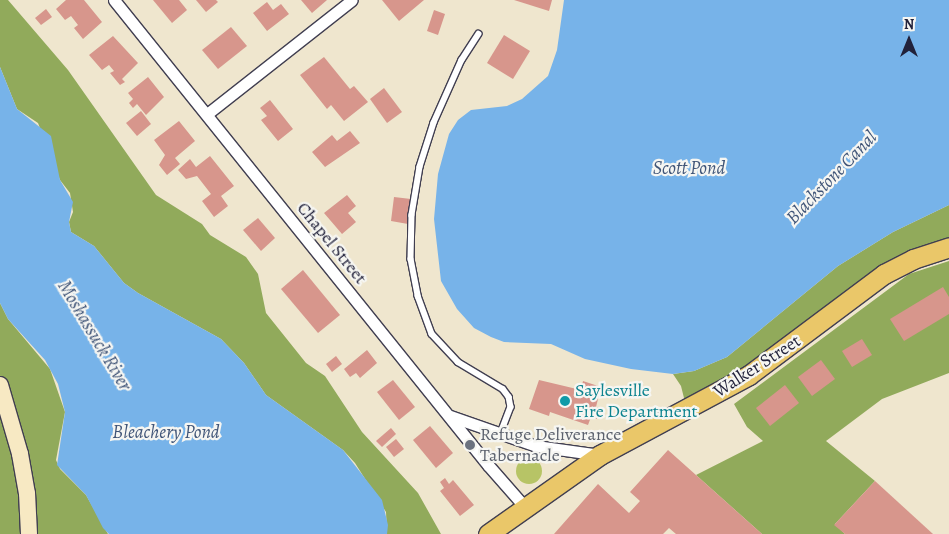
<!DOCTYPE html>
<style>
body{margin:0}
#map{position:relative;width:949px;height:534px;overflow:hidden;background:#efe6ce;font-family:Alegreya,serif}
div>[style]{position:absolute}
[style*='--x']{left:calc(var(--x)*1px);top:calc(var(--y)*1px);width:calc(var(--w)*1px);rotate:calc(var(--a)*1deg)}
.green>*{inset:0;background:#b7c466}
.round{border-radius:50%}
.forest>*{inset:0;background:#91aa5b}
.water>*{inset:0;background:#77b3e9}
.building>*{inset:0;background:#d7968c}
.roads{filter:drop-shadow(1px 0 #413f51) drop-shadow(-1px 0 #413f51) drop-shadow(0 1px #413f51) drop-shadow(0 -1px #413f51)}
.lane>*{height:5.5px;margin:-2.75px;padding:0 2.75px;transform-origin:2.75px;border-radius:2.75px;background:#fff}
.street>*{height:11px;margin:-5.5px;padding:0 5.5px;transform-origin:5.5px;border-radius:5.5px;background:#fff}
.secondary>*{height:16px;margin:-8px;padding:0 8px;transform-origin:8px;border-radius:8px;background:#f7e9c3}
.primary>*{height:19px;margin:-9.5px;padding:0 9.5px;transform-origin:9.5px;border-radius:9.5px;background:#eac769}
.dots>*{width:14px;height:14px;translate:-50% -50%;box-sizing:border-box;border:2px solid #f6f6f2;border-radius:50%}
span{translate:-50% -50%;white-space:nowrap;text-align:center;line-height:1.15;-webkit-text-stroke:4.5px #f6f6f2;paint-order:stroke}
.street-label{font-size:18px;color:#22223b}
.culture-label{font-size:18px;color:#0d838f}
.left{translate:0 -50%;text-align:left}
.worship-label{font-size:18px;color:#5b616d}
.water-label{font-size:19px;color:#405578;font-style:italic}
.north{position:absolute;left:884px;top:15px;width:50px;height:50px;-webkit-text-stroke:4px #f6f6f2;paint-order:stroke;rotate:0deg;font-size:14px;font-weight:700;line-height:20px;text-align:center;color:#22223b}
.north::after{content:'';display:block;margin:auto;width:18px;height:22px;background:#22223b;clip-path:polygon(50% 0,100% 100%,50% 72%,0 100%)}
</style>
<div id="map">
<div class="green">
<i class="round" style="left:516px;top:458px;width:26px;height:26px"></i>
</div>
<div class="forest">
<i style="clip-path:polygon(0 0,8px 0,68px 70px,156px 195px,202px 224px,210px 235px,246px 257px,258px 274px,266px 313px,306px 363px,325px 376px,362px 432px,418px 493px,441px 534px,387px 534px,386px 512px,355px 463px,343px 450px,266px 395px,244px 363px,221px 339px,138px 293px,124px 283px,94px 246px,71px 232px,69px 222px,73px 212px,70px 193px,60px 180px,38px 123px,17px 109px,0 67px)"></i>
<i style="clip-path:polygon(949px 205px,949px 251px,907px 266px,688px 414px,681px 386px,673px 374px,694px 371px,727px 357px,838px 266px,893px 232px)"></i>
<i style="clip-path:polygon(949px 261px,949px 373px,882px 399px,826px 441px,875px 481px,835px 524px,845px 534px,762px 534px,696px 475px,763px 441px,747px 427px,734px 404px,909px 274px)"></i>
<i style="clip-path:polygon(0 303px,8px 319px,50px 369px,65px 412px,56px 460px,60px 469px,86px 495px,108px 534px,0 534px)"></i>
</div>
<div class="water">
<i style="clip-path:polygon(564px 0,949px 0,949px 205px,893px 232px,838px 266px,727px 357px,694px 371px,673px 374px,631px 369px,585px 359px,551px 344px,504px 342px,491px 337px,474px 328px,457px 309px,441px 281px,434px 219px,438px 174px,449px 134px,458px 120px,471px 110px,507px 106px,522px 99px,548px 76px,557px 50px)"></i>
<i style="clip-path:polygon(0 67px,17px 109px,51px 136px,60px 180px,73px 202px,69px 222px,71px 232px,94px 246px,124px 283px,138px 293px,221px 339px,244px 363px,266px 395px,343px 450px,382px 500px,388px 525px,387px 534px,109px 534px,103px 528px,86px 495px,57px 465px,65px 412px,58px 384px,45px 360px,8px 319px,0 303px)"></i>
</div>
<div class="building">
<i style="clip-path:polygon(66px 0,84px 0,102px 22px,83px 39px,74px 28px,78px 25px,71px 16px,65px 20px,56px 9px)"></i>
<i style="clip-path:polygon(153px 0,179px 0,187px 10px,172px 23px)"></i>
<i style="clip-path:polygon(196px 0,216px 0,218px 2px,206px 12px)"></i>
<i style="clip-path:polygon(301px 0,327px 0,312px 13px)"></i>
<i style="clip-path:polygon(382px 0,424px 0,399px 21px)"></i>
<i style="clip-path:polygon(514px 0,552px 0,549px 11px)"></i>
<i style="clip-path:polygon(267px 2px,273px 10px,281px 4px,289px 14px,267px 31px,253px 13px)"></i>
<i style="clip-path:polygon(46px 9px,52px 17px,41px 25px,35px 18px)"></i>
<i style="clip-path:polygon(434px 10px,445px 14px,438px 35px,427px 31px)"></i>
<i style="clip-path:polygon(231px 27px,247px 46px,218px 69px,202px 50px)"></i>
<i style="clip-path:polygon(504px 35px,530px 51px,513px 79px,487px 63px)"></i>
<i style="clip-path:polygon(113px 36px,138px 63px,122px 79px,125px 82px,120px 85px,110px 73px,114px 71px,109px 65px,102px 70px,89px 55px)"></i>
<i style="clip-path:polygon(324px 57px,350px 89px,354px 86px,368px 102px,344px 121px,331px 105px,327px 109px,300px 75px)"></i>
<i style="clip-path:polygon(148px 77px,164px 97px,146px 115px,137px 104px,133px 108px,129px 103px,133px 99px,128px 93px)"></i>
<i style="clip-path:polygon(384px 88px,402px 112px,387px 123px,370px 99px)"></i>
<i style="clip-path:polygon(270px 100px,293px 129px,278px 141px,261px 120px,267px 116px,260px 108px)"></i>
<i style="clip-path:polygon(141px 111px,151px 124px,137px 136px,126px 123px)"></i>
<i style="clip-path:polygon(179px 121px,195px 141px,175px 158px,180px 164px,167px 175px,159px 165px,165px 155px,154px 140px)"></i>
<i style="clip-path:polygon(350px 131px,360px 143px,325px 167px,312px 152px,332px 135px,337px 141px)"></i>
<i style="clip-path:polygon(210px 156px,234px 186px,221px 196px,228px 206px,214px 217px,202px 201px,211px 194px,197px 176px,186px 179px,178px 170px,190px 159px,196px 167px)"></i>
<i style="clip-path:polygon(347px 195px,356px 206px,348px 213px,356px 222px,342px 234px,324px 213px)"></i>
<i style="clip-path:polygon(394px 197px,411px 199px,408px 224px,391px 221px)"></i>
<i style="clip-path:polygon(258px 218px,275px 238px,261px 251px,243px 230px)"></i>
<i style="clip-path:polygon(303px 270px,340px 315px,318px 333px,281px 289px)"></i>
<i style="clip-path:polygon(943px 287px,949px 297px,949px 314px,904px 341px,890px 319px)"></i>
<i style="clip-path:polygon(862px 339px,872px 355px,852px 367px,842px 351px)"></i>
<i style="clip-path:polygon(367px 350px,377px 363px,360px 378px,356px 373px,350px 377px,344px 369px)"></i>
<i style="clip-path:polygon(336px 356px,342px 364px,332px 372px,326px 364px)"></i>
<i style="clip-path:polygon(821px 360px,835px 379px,812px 396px,798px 377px)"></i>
<i style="clip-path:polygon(393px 380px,415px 407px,399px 420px,377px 392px)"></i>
<i style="clip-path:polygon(539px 380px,581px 390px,583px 381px,601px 387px,596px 407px,601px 408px,597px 419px,591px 417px,588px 425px,550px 412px,549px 416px,529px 409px)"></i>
<i style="clip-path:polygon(785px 385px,799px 403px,770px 426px,756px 408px)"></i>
<i style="clip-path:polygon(430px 426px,453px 453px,436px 468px,413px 440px)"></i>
<i style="clip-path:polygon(391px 428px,396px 434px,382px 447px,376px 441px)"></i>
<i style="clip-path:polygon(396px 439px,404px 449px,394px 457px,386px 447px)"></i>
<i style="clip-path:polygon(668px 450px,762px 534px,676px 534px,669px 528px,663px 534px,554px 534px,598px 484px,629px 513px,640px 501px,630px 492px)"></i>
<i style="clip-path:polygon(445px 478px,449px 484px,453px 480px,474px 505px,460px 516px,440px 491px,444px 488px,440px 482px)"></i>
<i style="clip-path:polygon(875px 481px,933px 534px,845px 534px,834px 525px)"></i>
</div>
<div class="roads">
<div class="lane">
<i style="--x:479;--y:34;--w:31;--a:123"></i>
<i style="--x:462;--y:60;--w:69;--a:114"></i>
<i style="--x:434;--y:123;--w:46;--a:107.7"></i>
<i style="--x:420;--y:167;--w:49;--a:99.5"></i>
<i style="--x:412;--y:215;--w:44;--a:91.3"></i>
<i style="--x:411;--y:259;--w:38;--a:79"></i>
<i style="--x:418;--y:296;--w:40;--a:69.8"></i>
<i style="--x:432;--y:334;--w:38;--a:47"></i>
<i style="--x:458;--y:362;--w:52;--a:31"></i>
<i style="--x:503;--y:389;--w:10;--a:53"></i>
<i style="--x:509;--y:397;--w:10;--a:79"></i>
<i style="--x:511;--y:407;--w:28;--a:111"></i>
</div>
<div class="street">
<i style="--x:114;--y:0;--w:597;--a:51.19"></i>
<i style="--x:488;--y:465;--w:55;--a:48.7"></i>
<i style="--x:207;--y:114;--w:184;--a:-38.2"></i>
<i style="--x:450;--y:416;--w:91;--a:19.2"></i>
<i style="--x:536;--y:446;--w:65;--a:8"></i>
</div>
<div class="secondary">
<i style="--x:0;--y:385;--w:72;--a:73.8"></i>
<i style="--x:20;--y:454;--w:40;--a:80"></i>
<i style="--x:27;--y:493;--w:41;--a:87.2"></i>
</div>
<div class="primary">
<i style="--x:488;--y:534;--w:137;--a:-35.2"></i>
<i style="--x:600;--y:455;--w:169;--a:-28.2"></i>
<i style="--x:749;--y:375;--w:169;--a:-36.8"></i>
<i style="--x:884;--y:274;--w:33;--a:-27"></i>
<i style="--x:913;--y:259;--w:38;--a:-18"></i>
</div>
</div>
<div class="dots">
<i style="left:565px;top:401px;background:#0f9aa8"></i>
<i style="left:470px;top:445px;background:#6b7280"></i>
</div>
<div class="street-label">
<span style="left:332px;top:243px;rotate:51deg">Chapel Street</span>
<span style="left:757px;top:366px;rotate:-33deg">Walker Street</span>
</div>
<div class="culture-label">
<span class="left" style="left:575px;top:401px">Saylesville<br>Fire Department</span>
</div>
<div class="worship-label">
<span class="left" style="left:480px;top:445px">Refuge Deliverance<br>Tabernacle</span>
</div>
<div class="water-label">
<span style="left:689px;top:169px">Scott Pond</span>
<span style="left:832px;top:178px;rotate:-46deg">Blackstone Canal</span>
<span style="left:94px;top:336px;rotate:59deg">Moshassuck River</span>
<span style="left:166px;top:433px">Bleachery Pond</span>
</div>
<div class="north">N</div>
</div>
